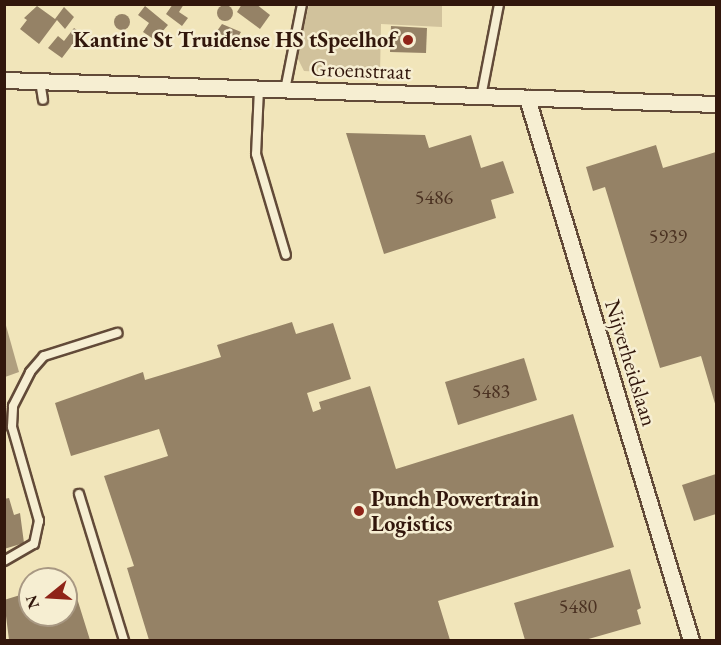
<!DOCTYPE html>
<style>
body{margin:0}
#map{position:relative;width:721px;height:645px;overflow:hidden;background:#f1e5ba;font-family:"EB Garamond",serif}
div>[style]{position:absolute}
[style*='--x']{left:calc(var(--x)*1px);top:calc(var(--y)*1px);width:calc(var(--w)*1px);rotate:calc(var(--a)*1deg)}
.green>*{inset:0;background:#d1c29c}
.water>*{inset:0;background:#b09f7f}
.building>*{inset:0;background:#958266}
.round{border-radius:50%}
.roads{filter:drop-shadow(2px 0 #624a38) drop-shadow(-2px 0 #624a38) drop-shadow(0 2px #624a38) drop-shadow(0 -2px #624a38)}
.service>*{height:8px;margin:-4px;padding:0 4px;transform-origin:4px;border-radius:4px;background:#f6eed2}
.minor>*{height:15px;margin:-7.5px;padding:0 7.5px;transform-origin:7.5px;border-radius:7.5px;background:#f6eed2}
.dots>*{width:16px;height:16px;translate:-50% -50%;box-sizing:border-box;border:3px solid #f6eed2;border-radius:50%}
span{translate:-50% -50%;white-space:nowrap;text-align:center;line-height:1.15;-webkit-text-stroke:5px #f6eed2;paint-order:stroke}
.number-label{font-size:20px;color:#4b3222}
.number-label span{-webkit-text-stroke-width:0}
.poi-label{font-size:22px;color:#32170c;font-weight:700}
.right{translate:-100% -50%;text-align:right}
.left{translate:0 -50%;text-align:left}
.street-label{font-size:22px;color:#32170c}
.frame{position:absolute;inset:0;border:6px solid #32170c;pointer-events:none}
.north{position:absolute;left:18px;top:567px;width:60px;height:60px;box-sizing:border-box;background:#f6eed2;border:2px solid #a89883;border-radius:50%;rotate:252deg;font-size:16px;font-weight:700;line-height:24px;text-align:center;color:#32170c}
.north::after{content:'';display:block;margin:auto;width:21px;height:27px;background:#8f2418;clip-path:polygon(50% 0,100% 100%,50% 72%,0 100%)}
</style>
<div id="map">
<div class="green">
<i style="clip-path:polygon(309px 4px,442px 5px,442px 27px,381px 24px,380px 75px,304px 71px,297px 57px)"></i>
</div>
<div class="water">
<i style="clip-path:polygon(5px 322px,19px 372px,5px 377px,4px 377px)"></i>
</div>
<div class="building">
<i style="clip-path:polygon(173px 4px,184px 4px,179px 12px,188px 18px,182px 26px,166px 14px)"></i>
<i style="clip-path:polygon(242px 4px,256px 4px,270px 15px,260px 29px,237px 12px)"></i>
<i class="round" style="left:217px;top:5px;width:16px;height:16px"></i>
<i style="clip-path:polygon(37px 6px,55px 19px,64px 7px,74px 17px,65px 29px,57px 20px,39px 44px,20px 29px,27px 20px,24px 18px)"></i>
<i style="clip-path:polygon(145px 6px,168px 25px,155px 40px,143px 32px,149px 23px,138px 15px)"></i>
<i class="round" style="left:114px;top:14px;width:16px;height:16px"></i>
<i style="clip-path:polygon(222px 24px,241px 32px,238px 37px,246px 43px,241px 50px,217px 31px)"></i>
<i style="clip-path:polygon(391px 26px,427px 28px,426px 53px,390px 52px)"></i>
<i style="clip-path:polygon(74px 28px,81px 33px,62px 58px,48px 48px,58px 36px,64px 41px)"></i>
<i style="clip-path:polygon(346px 133px,425px 135px,429px 148px,471px 135px,481px 168px,503px 161px,514px 193px,491px 200px,496px 218px,384px 254px)"></i>
<i style="clip-path:polygon(656px 145px,663px 168px,716px 152px,716px 407px,701px 356px,660px 368px,605px 187px,593px 191px,586px 167px)"></i>
<i style="clip-path:polygon(292px 322px,296px 334px,333px 323px,351px 379px,307px 393px,313px 412px,321px 409px,319px 402px,370px 386px,396px 469px,573px 414px,614px 547px,438px 601px,450px 640px,149px 640px,127px 568px,134px 566px,104px 476px,168px 456px,159px 429px,71px 456px,55px 403px,143px 372px,145px 380px,221px 357px,217px 345px)"></i>
<i style="clip-path:polygon(524px 358px,537px 400px,458px 425px,445px 382px)"></i>
<i style="clip-path:polygon(716px 474px,716px 514px,694px 521px,682px 485px)"></i>
<i style="clip-path:polygon(9px 498px,14px 515px,20px 513px,24px 543px,4px 549px,4px 499px)"></i>
<i style="clip-path:polygon(630px 569px,641px 608px,637px 610px,641px 624px,585px 640px,525px 640px,514px 603px)"></i>
<i style="clip-path:polygon(71px 579px,90px 640px,9px 640px,4px 600px,30px 592px,30px 615px,66px 615px,66px 580px)"></i>
</div>
<div class="roads">
<div class="service">
<i style="--x:40;--y:81;--w:19;--a:81"></i>
<i style="--x:259;--y:89;--w:65;--a:92.6"></i>
<i style="--x:256;--y:154;--w:105;--a:73.5"></i>
<i style="--x:285;--y:90;--w:88;--a:-78.8"></i>
<i style="--x:481;--y:97;--w:95;--a:-79"></i>
<i style="--x:79;--y:494;--w:153;--a:72.9"></i>
<i style="--x:4;--y:561;--w:34;--a:-30"></i>
<i style="--x:34;--y:544;--w:24;--a:-78"></i>
<i style="--x:39;--y:521;--w:98;--a:-106"></i>
<i style="--x:12;--y:427;--w:21;--a:-87"></i>
<i style="--x:13;--y:406;--w:38;--a:-63"></i>
<i style="--x:30;--y:372;--w:21;--a:-49"></i>
<i style="--x:44;--y:356;--w:77;--a:-17.5"></i>
</div>
<div class="minor">
<i style="--x:4;--y:80;--w:712;--a:1.93"></i>
<i style="--x:527;--y:98;--w:566;--a:73.17"></i>
</div>
</div>
<div class="dots">
<i style="left:408px;top:40px;background:#8f2418"></i>
<i style="left:359px;top:511px;background:#8f2418"></i>
</div>
<div class="number-label">
<span style="left:434px;top:197px">5486</span>
<span style="left:668px;top:236px">5939</span>
<span style="left:491px;top:391px">5483</span>
<span style="left:578px;top:606px">5480</span>
</div>
<div class="poi-label">
<span class="right" style="left:396px;top:40px">Kantine St Truidense HS tSpeelhof</span>
<span class="left" style="left:371px;top:511px">Punch Powertrain<br>Logistics</span>
</div>
<div class="street-label">
<span style="left:361px;top:70px;rotate:2deg">Groenstraat</span>
<span style="left:631px;top:363px;rotate:73deg">Nijverheidslaan</span>
</div>
<div class="frame"></div>
<div class="north">N</div>
</div>
